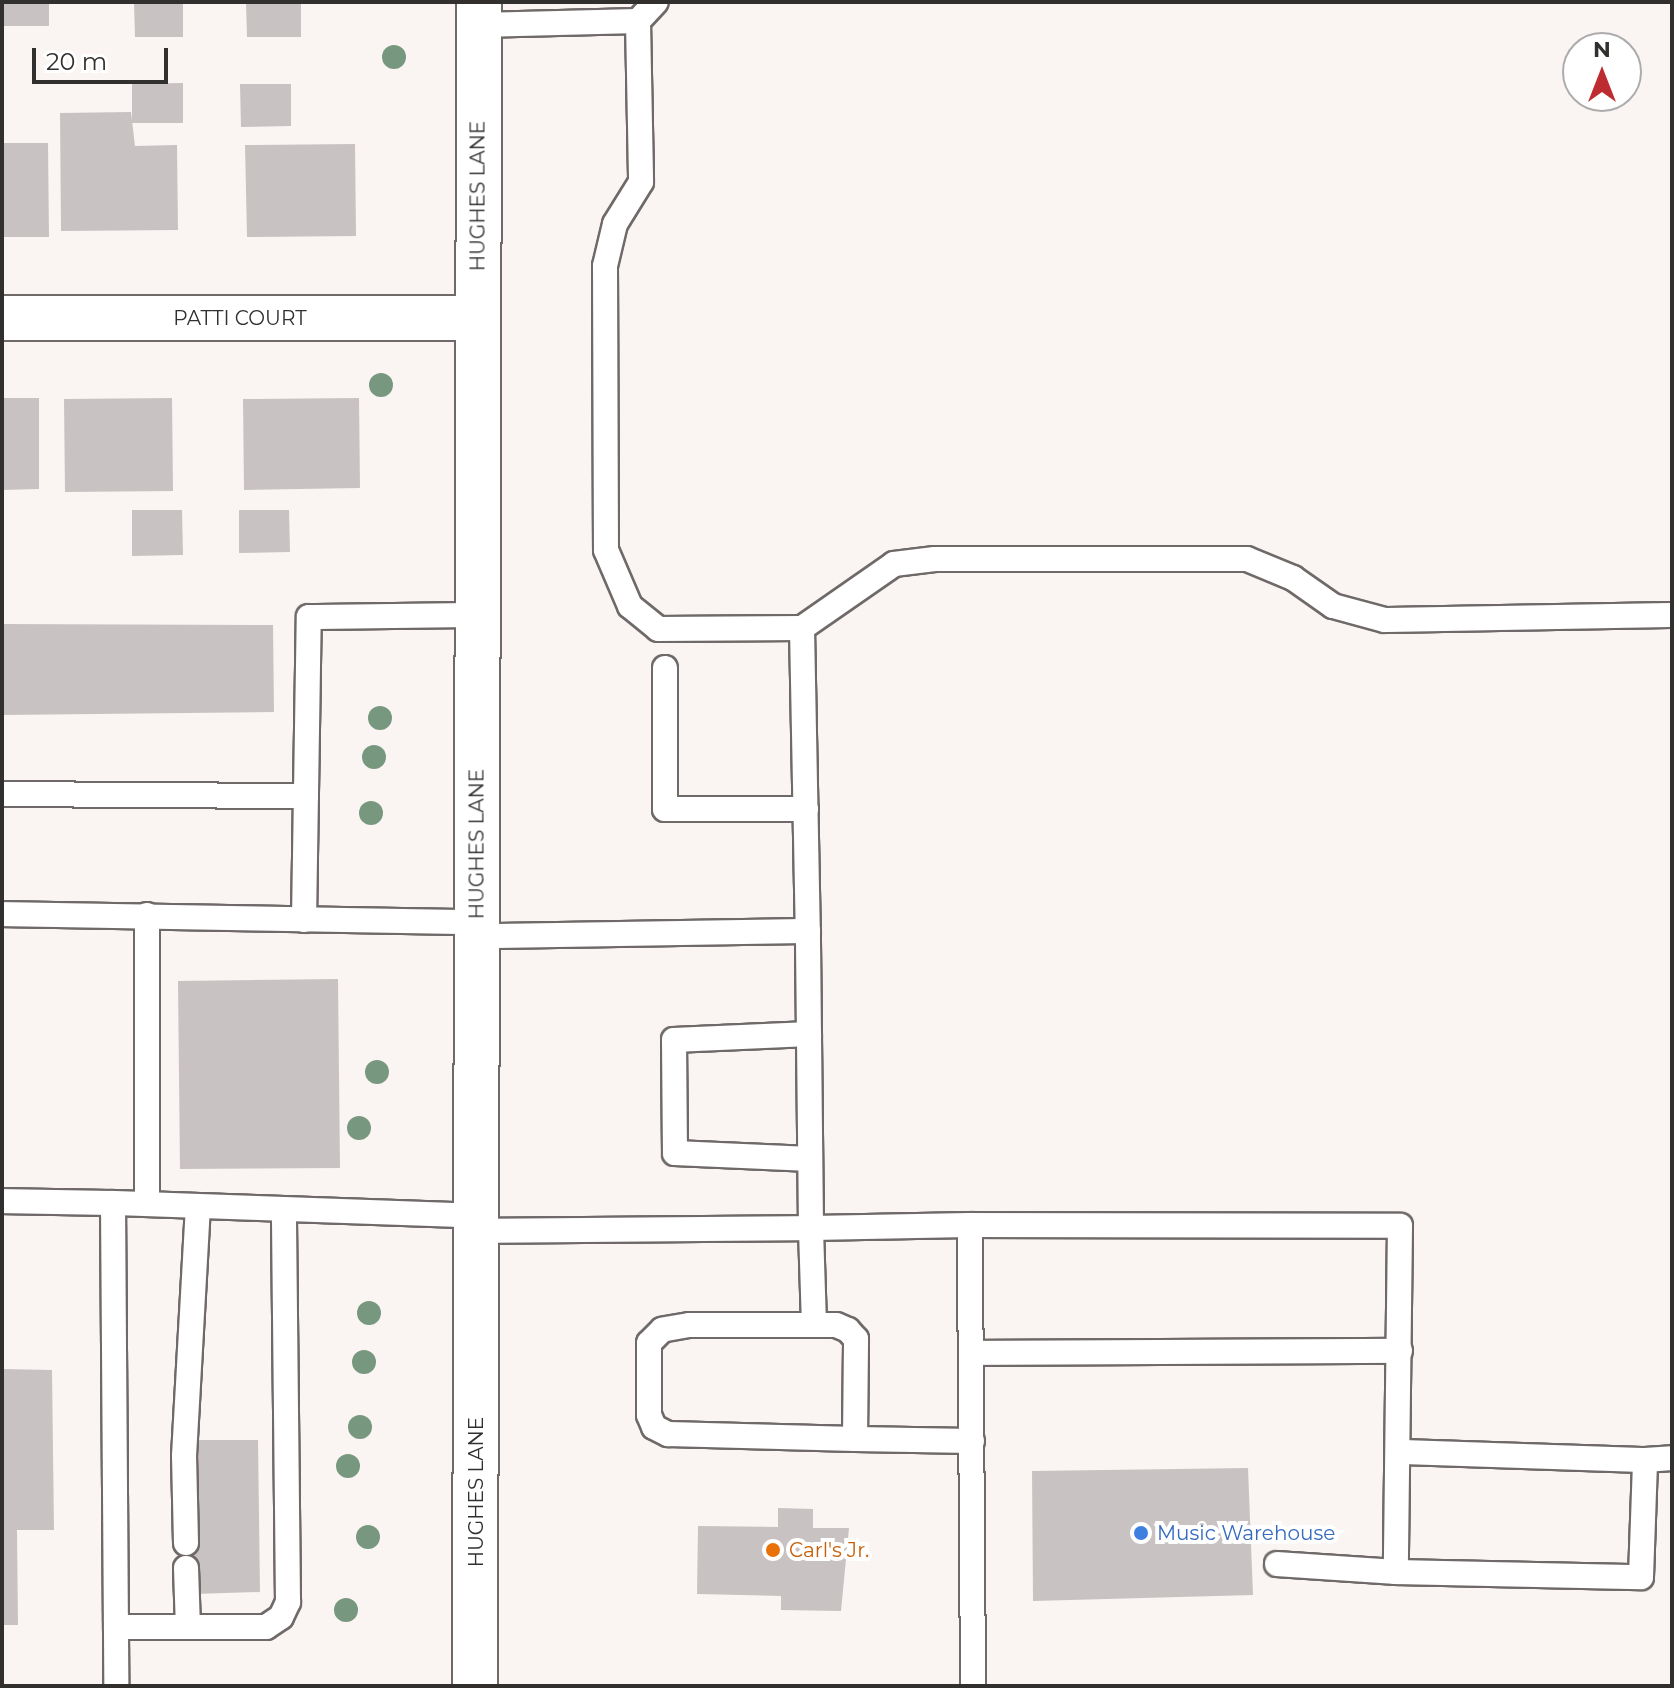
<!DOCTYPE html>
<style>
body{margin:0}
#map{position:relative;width:1674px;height:1688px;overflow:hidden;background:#faf4f2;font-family:Montserrat,sans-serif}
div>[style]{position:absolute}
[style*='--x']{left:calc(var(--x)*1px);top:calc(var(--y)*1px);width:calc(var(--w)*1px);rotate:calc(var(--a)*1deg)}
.building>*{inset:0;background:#c8c3c2}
.roads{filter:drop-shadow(2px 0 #6f6a69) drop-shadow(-2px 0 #6f6a69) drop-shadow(0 2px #6f6a69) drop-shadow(0 -2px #6f6a69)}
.service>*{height:24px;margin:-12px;padding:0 12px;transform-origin:12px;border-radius:12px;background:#fff}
.minor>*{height:44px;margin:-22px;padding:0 22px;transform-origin:22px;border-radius:22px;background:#fff}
.tertiary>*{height:44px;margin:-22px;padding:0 22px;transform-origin:22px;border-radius:22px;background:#fff}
.trees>*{width:24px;height:24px;margin:-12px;border-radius:50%;background:#77987e}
.dots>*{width:22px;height:22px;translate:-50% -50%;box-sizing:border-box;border:4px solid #fff;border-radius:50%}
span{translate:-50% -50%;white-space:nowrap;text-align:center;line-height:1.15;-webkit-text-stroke:8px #fff;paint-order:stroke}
.street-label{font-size:20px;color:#32302f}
.shop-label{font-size:20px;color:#366cbe}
.left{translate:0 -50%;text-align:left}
.food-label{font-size:20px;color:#c56008}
.frame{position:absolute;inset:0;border:4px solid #32302f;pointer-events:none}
.north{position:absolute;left:1562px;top:32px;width:80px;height:80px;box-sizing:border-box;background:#fff;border:2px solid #adacac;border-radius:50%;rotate:0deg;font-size:22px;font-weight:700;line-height:32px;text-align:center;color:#32302f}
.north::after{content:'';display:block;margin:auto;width:28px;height:36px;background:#bc2c31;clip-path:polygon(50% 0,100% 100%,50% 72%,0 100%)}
.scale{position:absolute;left:32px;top:48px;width:136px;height:36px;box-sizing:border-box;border:4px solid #32302f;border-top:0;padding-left:10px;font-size:24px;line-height:28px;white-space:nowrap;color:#32302f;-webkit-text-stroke:6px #fff;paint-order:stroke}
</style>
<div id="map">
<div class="building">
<i style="clip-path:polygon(2px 2px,49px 2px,49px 26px,2px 26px)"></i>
<i style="clip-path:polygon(134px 2px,183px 2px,183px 37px,135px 37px)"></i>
<i style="clip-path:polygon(246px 2px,301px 2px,301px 37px,247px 37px)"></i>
<i style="clip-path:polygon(183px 83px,183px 123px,132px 123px,132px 84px)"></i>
<i style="clip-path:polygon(240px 84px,291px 84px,291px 126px,241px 127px)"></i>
<i style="clip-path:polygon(131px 112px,135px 146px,177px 145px,178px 230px,61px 231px,60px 113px)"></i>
<i style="clip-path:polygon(2px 143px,48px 143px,49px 237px,2px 237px)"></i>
<i style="clip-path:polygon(355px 144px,356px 236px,247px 237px,245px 145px)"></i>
<i style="clip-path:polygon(2px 398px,39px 398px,39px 489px,2px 490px)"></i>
<i style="clip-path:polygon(172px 398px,173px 491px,65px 492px,64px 399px)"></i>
<i style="clip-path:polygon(359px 398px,360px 488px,244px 490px,243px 399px)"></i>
<i style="clip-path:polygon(132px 510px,182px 510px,183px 555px,132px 556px)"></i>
<i style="clip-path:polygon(239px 510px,289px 510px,290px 552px,239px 553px)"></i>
<i style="clip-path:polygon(2px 624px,273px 625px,274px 712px,2px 715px)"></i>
<i style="clip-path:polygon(338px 979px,340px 1168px,180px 1169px,178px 981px)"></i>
<i style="clip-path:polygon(2px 1369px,52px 1370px,54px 1530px,17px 1530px,18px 1625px,2px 1625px)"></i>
<i style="clip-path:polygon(190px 1440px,258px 1440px,260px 1592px,193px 1594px)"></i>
<i style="clip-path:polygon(1248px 1468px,1253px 1595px,1033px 1601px,1032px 1471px)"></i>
<i style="clip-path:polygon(778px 1508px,813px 1509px,813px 1528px,849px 1528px,841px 1611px,781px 1610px,781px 1596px,697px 1594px,698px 1526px,778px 1527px)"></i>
</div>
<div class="roads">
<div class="service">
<i style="--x:638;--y:21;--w:161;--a:88.9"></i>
<i style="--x:641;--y:182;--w:49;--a:121.8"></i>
<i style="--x:615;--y:224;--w:43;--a:103.4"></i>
<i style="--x:605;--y:266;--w:284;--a:89.8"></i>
<i style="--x:606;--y:550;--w:61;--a:66.8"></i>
<i style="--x:630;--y:606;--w:36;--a:39"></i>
<i style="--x:658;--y:629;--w:144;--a:-0.4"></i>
<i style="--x:802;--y:628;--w:112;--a:-34.8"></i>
<i style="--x:894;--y:564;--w:41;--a:-7"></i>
<i style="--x:935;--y:559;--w:312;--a:0"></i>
<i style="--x:1247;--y:559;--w:50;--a:22.4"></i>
<i style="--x:1293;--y:578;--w:49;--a:35"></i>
<i style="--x:1333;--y:606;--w:54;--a:15.1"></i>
<i style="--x:1385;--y:620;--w:287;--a:-1"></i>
<i style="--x:479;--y:25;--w:159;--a:-1.4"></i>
<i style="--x:638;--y:21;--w:26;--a:-47"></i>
<i style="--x:802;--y:628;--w:303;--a:88.9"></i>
<i style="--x:665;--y:668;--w:141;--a:90"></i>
<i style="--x:665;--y:809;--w:141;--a:0"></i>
<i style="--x:2;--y:794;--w:304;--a:0.4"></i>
<i style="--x:2;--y:914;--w:475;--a:1"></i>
<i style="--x:147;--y:915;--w:287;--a:90"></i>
<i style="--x:304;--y:920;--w:303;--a:-89.1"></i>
<i style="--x:309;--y:617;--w:169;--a:-0.7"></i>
<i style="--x:809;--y:1034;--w:135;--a:177.5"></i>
<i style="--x:674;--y:1040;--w:113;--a:89.5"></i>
<i style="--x:675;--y:1153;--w:135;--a:2.5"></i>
<i style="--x:2;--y:1201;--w:111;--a:1"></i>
<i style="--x:113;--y:1203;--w:483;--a:89.6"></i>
<i style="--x:113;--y:1203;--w:364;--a:2"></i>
<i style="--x:476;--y:1231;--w:335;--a:-0.5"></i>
<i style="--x:811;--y:1228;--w:297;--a:-90.6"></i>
<i style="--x:808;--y:931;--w:331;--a:179.1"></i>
<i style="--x:814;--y:1325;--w:97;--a:-91.8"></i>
<i style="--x:811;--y:1228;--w:159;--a:-1.1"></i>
<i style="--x:971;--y:1353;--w:429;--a:-0.3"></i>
<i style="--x:855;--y:1439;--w:100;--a:-89.4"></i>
<i style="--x:856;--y:1339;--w:12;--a:-132"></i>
<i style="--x:848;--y:1330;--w:13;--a:-157"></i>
<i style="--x:836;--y:1325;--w:147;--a:180"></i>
<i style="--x:689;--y:1325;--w:27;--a:170"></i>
<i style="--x:662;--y:1330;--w:18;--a:135"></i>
<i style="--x:649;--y:1343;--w:72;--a:90"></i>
<i style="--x:649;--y:1415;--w:13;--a:67"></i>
<i style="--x:654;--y:1427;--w:16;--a:27"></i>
<i style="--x:668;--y:1434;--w:187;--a:1.5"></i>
<i style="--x:855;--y:1439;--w:117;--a:1"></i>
<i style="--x:1400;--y:1452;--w:245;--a:1.9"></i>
<i style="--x:186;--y:1543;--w:87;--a:-91.3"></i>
<i style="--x:184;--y:1456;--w:248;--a:-86.8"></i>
<i style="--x:1277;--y:1564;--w:119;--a:3.8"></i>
<i style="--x:186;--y:1568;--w:59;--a:88.1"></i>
<i style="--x:116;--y:1627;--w:150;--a:0"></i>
<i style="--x:266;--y:1627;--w:18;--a:-34"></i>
<i style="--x:281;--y:1617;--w:17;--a:-65"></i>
<i style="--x:288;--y:1602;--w:389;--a:-90.6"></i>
<i style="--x:973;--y:1686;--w:461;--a:-90.4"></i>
<i style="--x:970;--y:1225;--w:430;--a:0.1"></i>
<i style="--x:1400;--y:1226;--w:346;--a:90.7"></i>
<i style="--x:1396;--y:1572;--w:245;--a:1.2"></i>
<i style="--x:1641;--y:1577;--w:117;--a:-88"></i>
<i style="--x:1645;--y:1460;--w:27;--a:-4"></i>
</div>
<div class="minor">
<i style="--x:2;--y:318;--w:476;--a:0"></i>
</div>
<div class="tertiary">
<i style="--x:475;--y:1686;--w:1684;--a:-89.86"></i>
</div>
</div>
<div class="trees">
<i style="left:394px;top:57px"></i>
<i style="left:381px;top:385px"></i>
<i style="left:380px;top:718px"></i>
<i style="left:374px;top:757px"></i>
<i style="left:371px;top:813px"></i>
<i style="left:377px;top:1072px"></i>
<i style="left:359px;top:1128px"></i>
<i style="left:369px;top:1313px"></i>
<i style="left:364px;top:1362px"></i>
<i style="left:360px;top:1427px"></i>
<i style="left:348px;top:1466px"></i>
<i style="left:368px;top:1537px"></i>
<i style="left:346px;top:1610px"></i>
</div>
<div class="dots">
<i style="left:1141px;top:1533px;background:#3f7fe0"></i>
<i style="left:773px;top:1550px;background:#e8710a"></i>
</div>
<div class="street-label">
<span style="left:478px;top:196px;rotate:-90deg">HUGHES LANE</span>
<span style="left:240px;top:318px">PATTI COURT</span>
<span style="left:477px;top:844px;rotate:-90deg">HUGHES LANE</span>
<span style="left:476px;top:1492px;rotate:-90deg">HUGHES LANE</span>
</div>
<div class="shop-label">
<span class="left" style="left:1157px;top:1533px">Music Warehouse</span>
</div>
<div class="food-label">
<span class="left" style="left:789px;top:1550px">Carl's Jr.</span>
</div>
<div class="frame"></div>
<div class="north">N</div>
<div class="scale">20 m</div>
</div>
